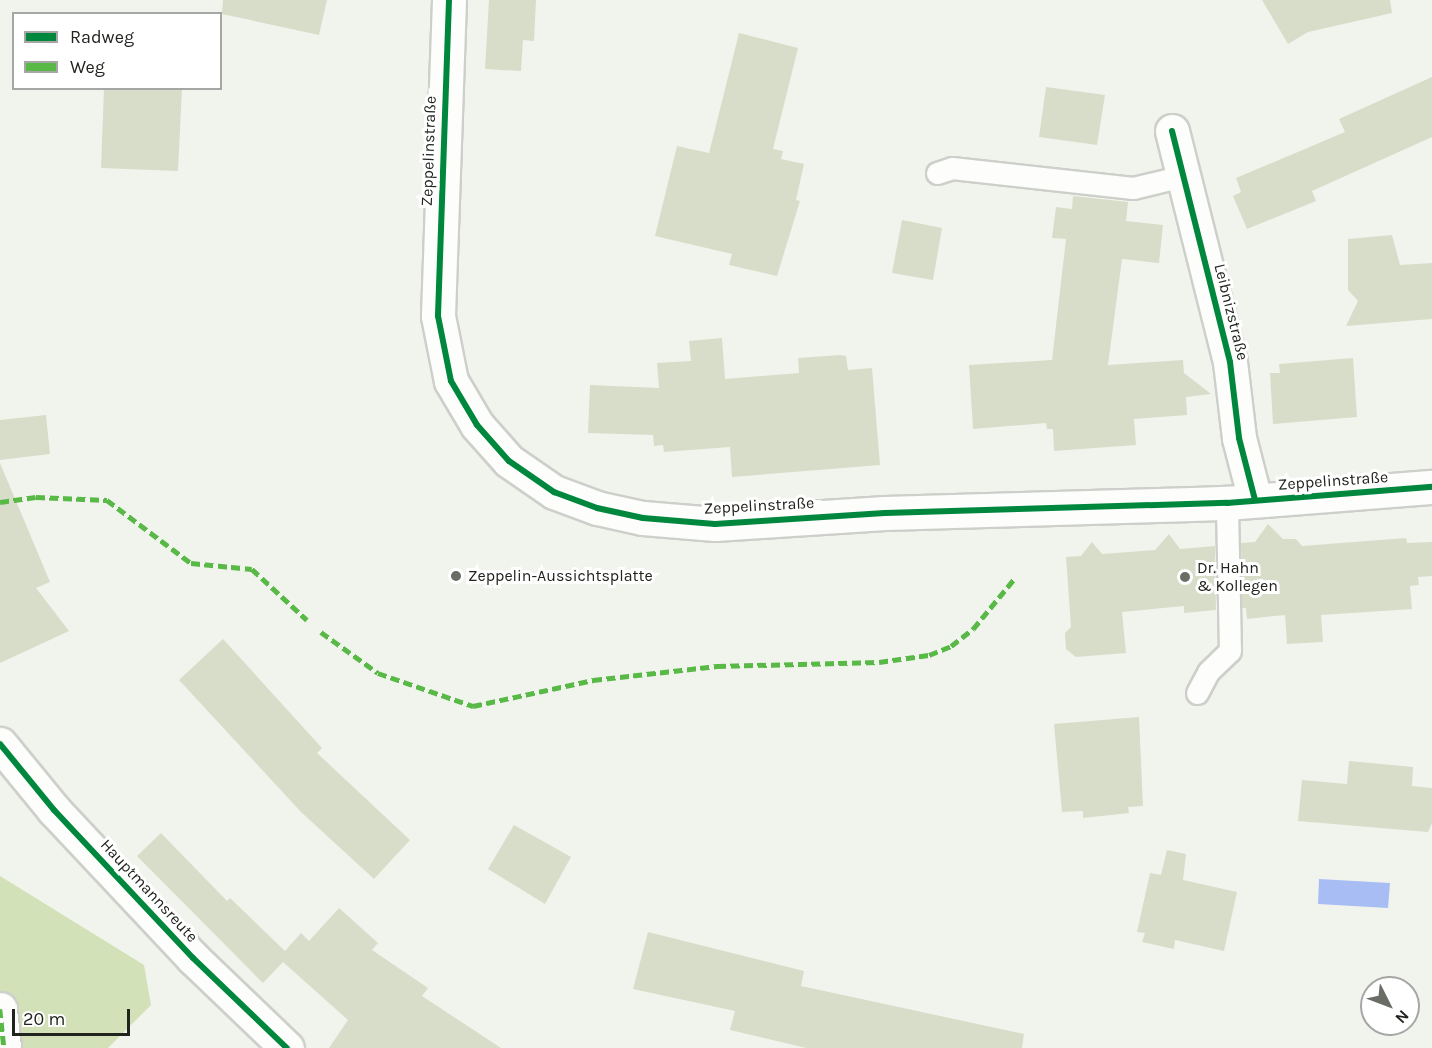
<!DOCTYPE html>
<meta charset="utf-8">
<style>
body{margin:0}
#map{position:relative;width:1432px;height:1048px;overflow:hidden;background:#f1f4ed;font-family:Karla,sans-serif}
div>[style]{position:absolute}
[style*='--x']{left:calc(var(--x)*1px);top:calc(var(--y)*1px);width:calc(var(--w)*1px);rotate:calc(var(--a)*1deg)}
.green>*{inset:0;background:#d2e1b7}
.water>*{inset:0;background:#a8bdf4}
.building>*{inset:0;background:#d7ddc9}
.roads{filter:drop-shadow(2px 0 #cdd0ca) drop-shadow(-2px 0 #cdd0ca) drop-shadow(0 2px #cdd0ca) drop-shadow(0 -2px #cdd0ca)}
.lane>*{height:21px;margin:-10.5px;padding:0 10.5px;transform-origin:10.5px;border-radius:10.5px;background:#fdfdfc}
.street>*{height:33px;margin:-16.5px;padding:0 16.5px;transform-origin:16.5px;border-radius:16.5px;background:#fdfdfc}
.secondary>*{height:33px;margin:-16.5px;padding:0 16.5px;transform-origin:16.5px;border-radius:16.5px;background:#fdfdfc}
.quiet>*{height:4.5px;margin-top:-2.25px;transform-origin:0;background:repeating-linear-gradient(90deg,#58b947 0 9px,transparent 0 13.5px)}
.cycleway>*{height:6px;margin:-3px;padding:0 3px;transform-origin:3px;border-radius:3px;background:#00873e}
.dots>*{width:16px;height:16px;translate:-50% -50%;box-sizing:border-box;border:3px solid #fff;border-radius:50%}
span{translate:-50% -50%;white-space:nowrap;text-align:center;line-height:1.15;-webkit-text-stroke:6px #fff;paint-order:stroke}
.street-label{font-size:16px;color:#21231e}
.poi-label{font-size:16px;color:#21231e}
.left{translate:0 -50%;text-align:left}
.legend{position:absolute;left:12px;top:12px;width:210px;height:78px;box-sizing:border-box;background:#fff;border:2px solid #a6a7a5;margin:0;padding:8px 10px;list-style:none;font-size:18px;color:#21231e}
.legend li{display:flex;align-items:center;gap:12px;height:30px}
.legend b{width:30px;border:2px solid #a6a7a5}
.north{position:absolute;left:1360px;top:976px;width:60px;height:60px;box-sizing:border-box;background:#fff;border:2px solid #a6a7a5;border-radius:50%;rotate:132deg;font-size:16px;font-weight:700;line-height:24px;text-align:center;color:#21231e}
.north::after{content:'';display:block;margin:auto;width:21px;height:27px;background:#6a6c66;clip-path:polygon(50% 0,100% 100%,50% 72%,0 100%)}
.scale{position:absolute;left:12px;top:1009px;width:118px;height:27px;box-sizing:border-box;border:3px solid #21231e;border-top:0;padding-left:8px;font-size:18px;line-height:21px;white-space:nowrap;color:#21231e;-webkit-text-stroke:4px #fff;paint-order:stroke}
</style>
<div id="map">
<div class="green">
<i style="clip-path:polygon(0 876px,144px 965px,151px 1005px,108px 1048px,0 1048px)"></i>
</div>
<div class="water">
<i style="clip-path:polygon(1319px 879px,1390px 883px,1388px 908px,1318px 904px)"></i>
</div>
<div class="building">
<i style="clip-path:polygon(223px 0,327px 0,319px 35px,222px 14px)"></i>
<i style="clip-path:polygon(489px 0,536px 0,534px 41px,523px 40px,521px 71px,485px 69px)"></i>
<i style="clip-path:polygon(1262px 0,1390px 0,1392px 13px,1308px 32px,1288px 44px)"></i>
<i style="clip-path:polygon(739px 33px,798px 48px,773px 149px,783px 151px,781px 159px,804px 164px,796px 200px,800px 201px,777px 276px,729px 265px,732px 254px,655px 236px,677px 146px,709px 153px)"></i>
<i style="clip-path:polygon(1432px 77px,1432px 137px,1312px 191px,1316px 201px,1247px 229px,1233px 196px,1241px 192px,1236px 178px,1345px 132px,1339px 119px)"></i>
<i style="clip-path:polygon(1046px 87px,1105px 95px,1097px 145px,1039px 137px)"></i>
<i style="clip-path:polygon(104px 88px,182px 88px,178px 171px,101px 168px)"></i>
<i style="clip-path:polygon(1073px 196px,1128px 202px,1126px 221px,1163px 225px,1159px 263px,1122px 259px,1108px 365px,1183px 360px,1184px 373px,1211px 394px,1186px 397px,1187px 415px,1134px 419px,1136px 445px,1054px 451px,1053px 429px,1047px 429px,1046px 423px,973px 429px,969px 365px,1052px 360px,1066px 239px,1052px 238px,1056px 207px,1072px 209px)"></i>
<i style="clip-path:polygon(902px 220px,942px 228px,933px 280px,892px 273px)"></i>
<i style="clip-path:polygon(1392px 235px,1400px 265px,1432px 263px,1432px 319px,1346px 326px,1358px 301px,1348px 290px,1348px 239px)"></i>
<i style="clip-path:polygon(722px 338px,725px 379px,799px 373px,798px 358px,841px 355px,846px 356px,848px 370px,872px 368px,880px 465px,732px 477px,730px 447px,664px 452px,663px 445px,654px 446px,653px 435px,588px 433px,590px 385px,659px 388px,657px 363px,691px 361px,689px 341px)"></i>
<i style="clip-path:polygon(1353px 358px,1357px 417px,1273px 424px,1270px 373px,1280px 373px,1279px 364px)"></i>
<i style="clip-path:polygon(46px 415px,50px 454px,0 460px,0 420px)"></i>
<i style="clip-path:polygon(0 463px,50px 582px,36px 588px,69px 631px,0 663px)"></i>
<i style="clip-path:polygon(1268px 524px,1283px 539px,1296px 539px,1302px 546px,1406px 538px,1407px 543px,1432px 542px,1432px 576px,1418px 577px,1419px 585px,1410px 586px,1412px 609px,1321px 615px,1323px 642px,1287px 644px,1285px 615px,1247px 619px,1246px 608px,1242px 608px,1241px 543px,1255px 542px)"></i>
<i style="clip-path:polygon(1169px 534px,1180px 549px,1215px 546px,1216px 610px,1184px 613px,1184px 606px,1122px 612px,1126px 653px,1076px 657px,1066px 649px,1065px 633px,1071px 627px,1066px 557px,1081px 556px,1092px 542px,1102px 554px,1155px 550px)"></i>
<i style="clip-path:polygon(223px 639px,322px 748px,317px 753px,410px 840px,374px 879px,301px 812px,179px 680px)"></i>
<i style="clip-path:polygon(1139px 717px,1143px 806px,1128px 807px,1129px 813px,1083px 818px,1083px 811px,1062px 812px,1054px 724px)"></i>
<i style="clip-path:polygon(1349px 761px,1413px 767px,1412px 786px,1432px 788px,1432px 823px,1428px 832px,1298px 821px,1302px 780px,1347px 784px)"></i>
<i style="clip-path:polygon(514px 825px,571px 857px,545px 904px,488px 869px)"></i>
<i style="clip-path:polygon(161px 833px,227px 901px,230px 898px,285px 951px,301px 933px,309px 941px,339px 908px,378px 943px,372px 950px,428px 988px,422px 996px,501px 1048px,329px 1048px,348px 1020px,283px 962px,263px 983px,137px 856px)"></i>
<i style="clip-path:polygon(1167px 850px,1186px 854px,1183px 880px,1237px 892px,1224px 951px,1175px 940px,1174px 949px,1142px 942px,1145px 933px,1137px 932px,1150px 873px,1161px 875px)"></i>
<i style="clip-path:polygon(648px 932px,804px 971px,801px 986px,1024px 1034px,1022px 1048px,806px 1048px,730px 1030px,735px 1011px,633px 989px)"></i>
</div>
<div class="roads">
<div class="lane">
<i style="--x:937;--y:173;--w:16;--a:-18"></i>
<i style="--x:952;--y:168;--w:182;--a:6.3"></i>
<i style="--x:1133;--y:188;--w:51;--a:-13.5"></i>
<i style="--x:1197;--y:693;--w:24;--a:-62"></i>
<i style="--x:1208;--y:672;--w:30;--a:-44"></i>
<i style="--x:1230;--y:651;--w:148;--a:-91.2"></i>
</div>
<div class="street">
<i style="--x:1172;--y:131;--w:238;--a:75.9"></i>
<i style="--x:1230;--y:362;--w:77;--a:83.2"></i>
<i style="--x:1239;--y:438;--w:64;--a:75.5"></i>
<i style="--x:0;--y:744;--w:85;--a:50.7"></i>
<i style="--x:54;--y:810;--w:203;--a:46.8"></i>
<i style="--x:193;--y:958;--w:130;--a:43.8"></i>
<i style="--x:0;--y:1009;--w:39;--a:84"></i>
</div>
<div class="secondary">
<i style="--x:449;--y:0;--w:316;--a:92"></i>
<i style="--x:438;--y:316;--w:66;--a:78.7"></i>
<i style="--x:451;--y:381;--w:51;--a:59.4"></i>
<i style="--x:477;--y:425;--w:48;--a:48.4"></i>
<i style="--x:509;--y:461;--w:55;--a:34.6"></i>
<i style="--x:554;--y:492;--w:46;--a:20.4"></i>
<i style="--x:597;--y:508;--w:47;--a:12.3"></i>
<i style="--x:643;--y:518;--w:72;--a:4.8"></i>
<i style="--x:715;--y:524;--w:170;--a:-3.7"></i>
<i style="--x:885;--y:513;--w:342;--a:-1.7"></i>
<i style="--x:1227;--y:503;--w:206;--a:-4.5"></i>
</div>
</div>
<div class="quiet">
<i style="--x:0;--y:502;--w:36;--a:-8"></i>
<i style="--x:36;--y:497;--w:71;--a:2.4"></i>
<i style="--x:107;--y:500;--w:105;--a:36.9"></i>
<i style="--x:191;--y:563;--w:61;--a:5.6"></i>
<i style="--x:252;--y:569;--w:75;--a:42.8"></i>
<i style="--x:321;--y:632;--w:70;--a:35.7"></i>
<i style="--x:378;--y:673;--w:101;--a:19.2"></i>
<i style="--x:473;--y:706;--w:123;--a:-12.2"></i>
<i style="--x:593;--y:680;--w:125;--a:-6.4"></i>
<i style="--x:717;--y:666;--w:162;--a:-1.4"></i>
<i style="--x:879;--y:662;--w:50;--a:-8"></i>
<i style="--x:929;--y:655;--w:24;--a:-22"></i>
<i style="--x:951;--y:646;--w:28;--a:-38"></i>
<i style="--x:973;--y:629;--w:65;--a:-50.6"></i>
<i style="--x:0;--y:1009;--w:39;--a:84"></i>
</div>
<div class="cycleway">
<i style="--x:449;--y:0;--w:316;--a:92"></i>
<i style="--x:438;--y:316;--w:66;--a:78.7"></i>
<i style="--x:451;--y:381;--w:51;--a:59.4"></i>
<i style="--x:477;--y:425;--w:48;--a:48.4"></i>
<i style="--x:509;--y:461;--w:55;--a:34.6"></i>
<i style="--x:554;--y:492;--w:46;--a:20.4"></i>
<i style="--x:597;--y:508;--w:47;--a:12.3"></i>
<i style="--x:643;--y:518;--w:72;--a:4.8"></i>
<i style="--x:715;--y:524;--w:170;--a:-3.7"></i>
<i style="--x:885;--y:513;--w:342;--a:-1.7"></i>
<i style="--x:1227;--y:503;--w:206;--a:-4.5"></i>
<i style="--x:1172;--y:131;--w:238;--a:75.9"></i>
<i style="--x:1230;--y:362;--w:77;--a:83.2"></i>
<i style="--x:1239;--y:438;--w:64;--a:75.5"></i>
<i style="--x:0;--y:744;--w:85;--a:50.7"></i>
<i style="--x:54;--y:810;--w:203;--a:46.8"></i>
<i style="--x:193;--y:958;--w:130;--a:43.8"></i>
</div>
<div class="dots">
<i style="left:456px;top:576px;background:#6a6c66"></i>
<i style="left:1185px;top:577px;background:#6a6c66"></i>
</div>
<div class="street-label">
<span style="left:429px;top:151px;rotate:-88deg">Zeppelinstraße</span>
<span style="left:1231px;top:312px;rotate:76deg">Leibnizstraße</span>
<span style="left:1333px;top:481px;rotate:-4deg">Zeppelinstraße</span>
<span style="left:759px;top:506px;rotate:-3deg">Zeppelinstraße</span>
<span style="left:149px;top:891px;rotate:47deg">Hauptmannsreute</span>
</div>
<div class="poi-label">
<span class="left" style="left:1197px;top:577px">Dr. Hahn<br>&amp; Kollegen</span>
<span class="left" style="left:468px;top:576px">Zeppelin-Aussichtsplatte</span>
</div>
<ul class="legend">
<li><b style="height:8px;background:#00873e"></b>Radweg</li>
<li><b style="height:8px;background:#58b947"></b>Weg</li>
</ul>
<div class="north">N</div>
<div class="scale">20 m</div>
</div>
